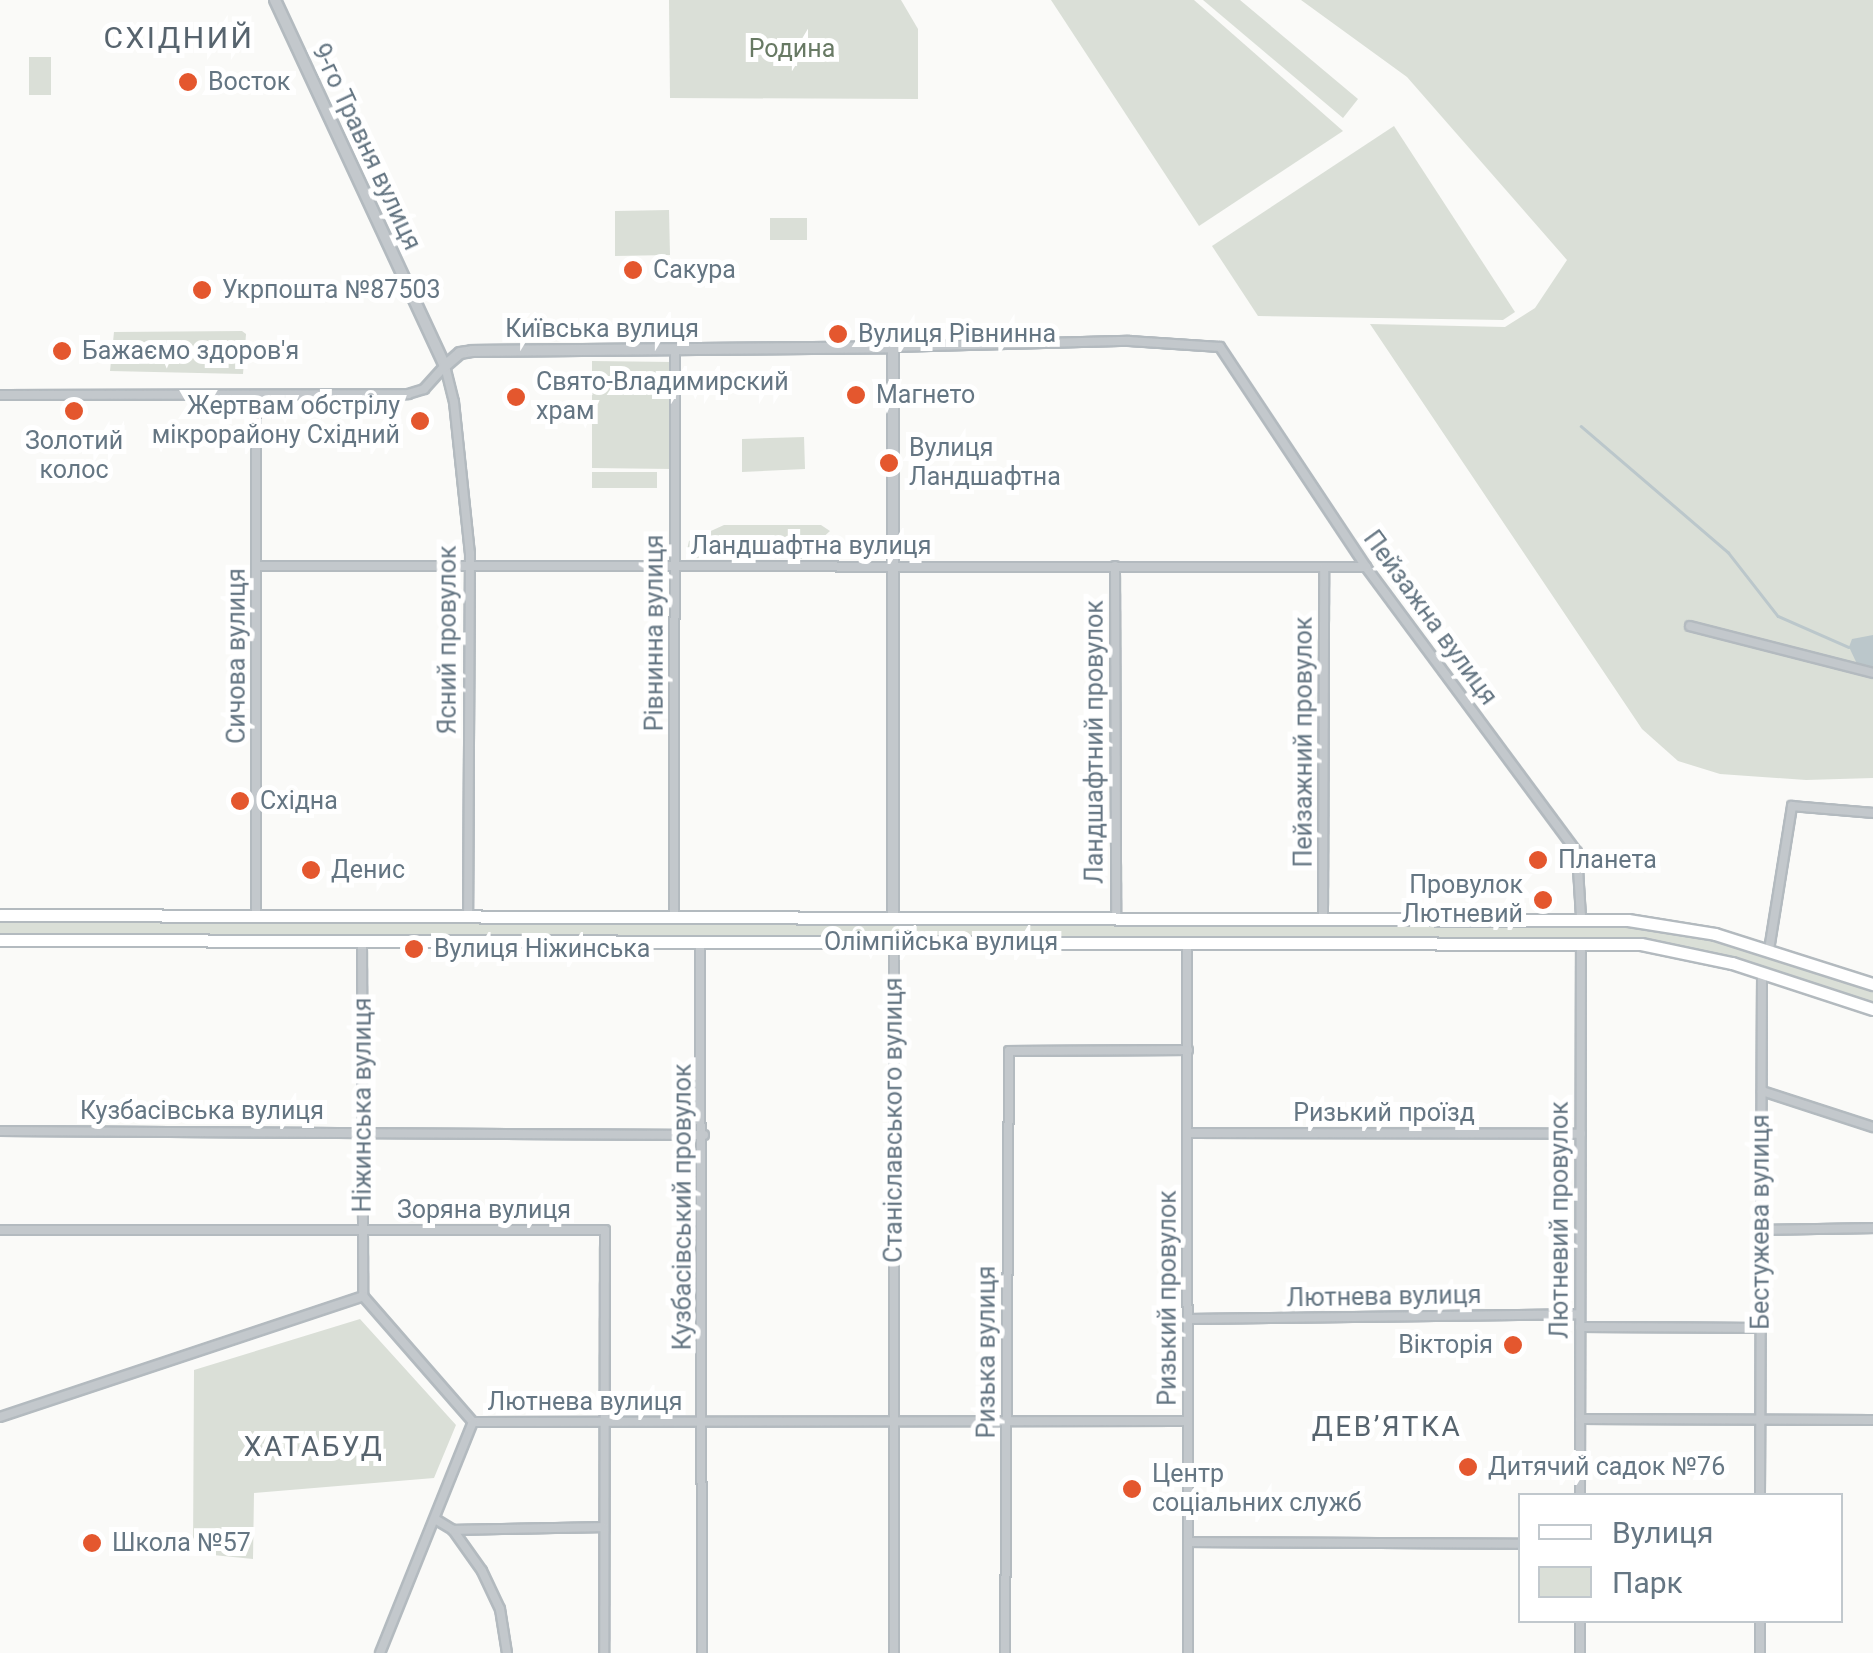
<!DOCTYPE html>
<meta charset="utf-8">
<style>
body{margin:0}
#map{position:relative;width:1873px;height:1653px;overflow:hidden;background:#fafaf8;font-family:Roboto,sans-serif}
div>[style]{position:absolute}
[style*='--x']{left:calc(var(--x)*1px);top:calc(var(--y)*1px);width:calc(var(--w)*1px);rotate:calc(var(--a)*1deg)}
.green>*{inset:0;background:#dadfd7}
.water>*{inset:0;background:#bbc7cb}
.stream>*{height:2.5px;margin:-1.25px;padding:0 1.25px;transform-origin:1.25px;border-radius:1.25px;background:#bbc7cb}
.roads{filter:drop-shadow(2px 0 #b3babf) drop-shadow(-2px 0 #b3babf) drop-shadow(0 2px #b3babf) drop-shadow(0 -2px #b3babf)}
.minor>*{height:8px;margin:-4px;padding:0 4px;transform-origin:4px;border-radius:4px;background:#c3c8cc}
.tertiary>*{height:10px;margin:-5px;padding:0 5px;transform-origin:5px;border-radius:5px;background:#c3c8cc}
.secondary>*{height:11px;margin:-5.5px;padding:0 5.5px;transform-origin:5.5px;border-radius:5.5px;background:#fff}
.dots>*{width:28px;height:28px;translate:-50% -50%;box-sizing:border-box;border:5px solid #fff;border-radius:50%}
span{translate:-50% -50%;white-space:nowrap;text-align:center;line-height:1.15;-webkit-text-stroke:10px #fff;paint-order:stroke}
.park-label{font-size:25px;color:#687a64}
.poi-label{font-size:25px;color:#657683}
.left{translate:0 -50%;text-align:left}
.right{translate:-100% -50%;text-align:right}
.street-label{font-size:25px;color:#657683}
.neighbourhood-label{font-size:28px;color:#57646e;letter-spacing:2.5px}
.quarter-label{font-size:30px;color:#57646e;letter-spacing:2.5px}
.legend{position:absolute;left:1518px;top:1493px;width:325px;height:130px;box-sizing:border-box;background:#fff;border:2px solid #c1c8cd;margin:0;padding:12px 18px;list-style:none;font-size:30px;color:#657683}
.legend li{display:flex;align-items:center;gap:20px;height:50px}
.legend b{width:50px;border:2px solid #c1c8cd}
</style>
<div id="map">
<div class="green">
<i style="clip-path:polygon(669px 0,901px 0,918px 29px,918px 99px,670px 98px)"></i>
<i style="clip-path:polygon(1051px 0,1194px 0,1343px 131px,1199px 226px)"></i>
<i style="clip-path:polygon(1203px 0,1240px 0,1358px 99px,1343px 118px)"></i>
<i style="clip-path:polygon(1301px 0,1873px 0,1873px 778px,1806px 780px,1720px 774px,1678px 761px,1642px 729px,1370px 324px,1505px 327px,1535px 308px,1567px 260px,1407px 77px)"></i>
<i style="clip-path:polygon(29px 57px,51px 57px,51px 95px,29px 95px)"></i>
<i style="clip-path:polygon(1394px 126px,1515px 312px,1503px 320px,1258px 316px,1212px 246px)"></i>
<i style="clip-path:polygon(669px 210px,670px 255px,615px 256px,615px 211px)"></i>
<i style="clip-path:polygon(770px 218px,807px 218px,807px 240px,770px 240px)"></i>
<i style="clip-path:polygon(242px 331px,246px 334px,243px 374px,110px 371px,114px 332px)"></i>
<i style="clip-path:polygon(592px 361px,673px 362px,672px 469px,592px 468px)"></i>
<i style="clip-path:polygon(804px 437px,805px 469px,742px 472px,742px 439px)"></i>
<i style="clip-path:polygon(592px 472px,657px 472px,657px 488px,592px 488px)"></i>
<i style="clip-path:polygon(724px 525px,821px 525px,830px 531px,819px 541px,821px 551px,815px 559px,698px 558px,686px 554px,689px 541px)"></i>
<i style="clip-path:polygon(0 916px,1653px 921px,1873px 984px,1873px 1009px,1674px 948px,0 941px)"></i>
<i style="clip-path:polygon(360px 1319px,456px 1425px,434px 1478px,254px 1493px,253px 1559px,193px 1553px,194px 1370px)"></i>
</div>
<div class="water">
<i style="clip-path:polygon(1873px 635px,1873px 668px,1858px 666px,1849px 647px,1852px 639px)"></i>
</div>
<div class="stream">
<i style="--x:1581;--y:426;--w:194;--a:40.6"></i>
<i style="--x:1728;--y:552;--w:81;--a:52"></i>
<i style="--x:1778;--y:616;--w:77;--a:23.6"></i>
</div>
<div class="roads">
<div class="minor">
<i style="--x:893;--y:347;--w:236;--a:-1.5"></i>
<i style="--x:1129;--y:341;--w:91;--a:3.8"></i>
<i style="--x:1220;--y:347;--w:264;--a:56.4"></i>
<i style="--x:1366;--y:567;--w:355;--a:53.5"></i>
<i style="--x:1577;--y:852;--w:66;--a:86.5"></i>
<i style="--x:445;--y:366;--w:37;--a:76"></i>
<i style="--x:454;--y:402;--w:152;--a:84"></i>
<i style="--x:470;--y:553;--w:363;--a:90.3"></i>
<i style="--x:0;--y:395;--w:408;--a:-0.1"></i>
<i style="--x:408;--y:394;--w:17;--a:-17"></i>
<i style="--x:424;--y:389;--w:31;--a:-48"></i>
<i style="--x:257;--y:566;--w:1109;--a:0.05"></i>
<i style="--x:1115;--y:566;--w:352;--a:89.8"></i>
<i style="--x:1690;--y:626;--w:189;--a:14.4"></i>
<i style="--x:256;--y:916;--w:521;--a:-90"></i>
<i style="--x:674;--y:918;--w:569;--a:-89.9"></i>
<i style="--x:1323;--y:918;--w:351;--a:-89.8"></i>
<i style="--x:362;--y:941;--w:355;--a:89.8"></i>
<i style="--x:700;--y:942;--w:711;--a:89.84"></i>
<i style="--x:1187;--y:942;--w:711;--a:89.92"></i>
<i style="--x:894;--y:943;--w:710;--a:90"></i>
<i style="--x:1769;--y:950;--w:146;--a:-80.9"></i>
<i style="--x:1792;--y:806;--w:81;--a:4.9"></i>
<i style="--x:1762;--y:1091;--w:117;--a:18"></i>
<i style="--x:0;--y:1131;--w:704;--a:0.33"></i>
<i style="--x:1188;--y:1133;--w:393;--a:0.1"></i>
<i style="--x:0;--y:1230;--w:605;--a:0"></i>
<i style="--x:605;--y:1230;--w:423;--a:90.1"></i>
<i style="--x:1761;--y:1230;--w:112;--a:-1"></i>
<i style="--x:363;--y:1296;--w:167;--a:48.9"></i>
<i style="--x:473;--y:1422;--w:715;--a:-0.08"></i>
<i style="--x:1188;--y:1319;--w:392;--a:-0.7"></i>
<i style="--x:1580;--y:1327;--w:181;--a:0.3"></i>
<i style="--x:0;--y:1417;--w:383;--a:-18.4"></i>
<i style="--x:1580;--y:1419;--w:293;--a:0.2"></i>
<i style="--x:1580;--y:1496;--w:552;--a:-89.9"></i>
<i style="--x:1760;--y:1496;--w:523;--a:-89.78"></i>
<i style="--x:435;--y:1519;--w:21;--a:31"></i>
<i style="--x:453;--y:1530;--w:50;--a:54.7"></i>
<i style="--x:482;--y:1571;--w:42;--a:64.7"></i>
<i style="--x:500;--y:1609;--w:45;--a:81"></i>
<i style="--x:453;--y:1530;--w:151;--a:-1.1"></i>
<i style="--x:1188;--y:1542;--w:332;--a:0.3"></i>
<i style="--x:380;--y:1653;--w:249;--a:-68.1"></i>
<i style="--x:1005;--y:1653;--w:602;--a:-89.62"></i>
<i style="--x:1009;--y:1051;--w:179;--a:-0.3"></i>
<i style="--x:1580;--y:1653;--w:33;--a:-90"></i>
<i style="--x:1760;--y:1653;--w:33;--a:-90"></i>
</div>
<div class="tertiary">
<i style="--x:275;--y:0;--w:404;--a:65.1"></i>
<i style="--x:445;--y:366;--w:20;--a:-41"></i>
<i style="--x:460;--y:353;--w:12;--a:-9"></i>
<i style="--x:472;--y:351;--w:421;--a:-0.5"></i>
<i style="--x:893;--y:347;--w:570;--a:90"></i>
</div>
<div class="secondary">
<i style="--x:0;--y:915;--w:1628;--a:0.18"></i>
<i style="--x:1628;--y:920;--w:88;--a:9.1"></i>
<i style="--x:1715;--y:934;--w:166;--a:17.6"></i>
<i style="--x:0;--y:940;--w:1641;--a:0.14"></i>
<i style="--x:1641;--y:944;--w:93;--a:11.8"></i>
<i style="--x:1732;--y:963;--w:148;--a:18.1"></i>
</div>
</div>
<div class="dots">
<i style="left:188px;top:82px;background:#e4572e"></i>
<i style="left:633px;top:270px;background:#e4572e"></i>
<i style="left:202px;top:290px;background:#e4572e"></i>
<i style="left:838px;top:334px;background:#e4572e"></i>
<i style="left:62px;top:351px;background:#e4572e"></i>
<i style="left:856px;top:395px;background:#e4572e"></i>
<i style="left:516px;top:397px;background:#e4572e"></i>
<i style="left:74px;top:411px;background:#e4572e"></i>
<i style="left:420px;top:421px;background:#e4572e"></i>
<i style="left:889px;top:463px;background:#e4572e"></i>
<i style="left:240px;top:801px;background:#e4572e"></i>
<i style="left:1538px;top:860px;background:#e4572e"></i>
<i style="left:311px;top:870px;background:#e4572e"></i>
<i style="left:1543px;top:900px;background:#e4572e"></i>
<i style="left:414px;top:949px;background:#e4572e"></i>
<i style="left:1513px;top:1345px;background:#e4572e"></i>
<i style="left:1468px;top:1467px;background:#e4572e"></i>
<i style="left:1132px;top:1489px;background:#e4572e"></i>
<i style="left:92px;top:1543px;background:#e4572e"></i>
</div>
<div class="park-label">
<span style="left:792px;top:49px">Родина</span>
</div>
<div class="poi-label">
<span class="left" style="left:208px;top:82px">Восток</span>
<span class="left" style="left:653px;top:270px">Сакура</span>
<span class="left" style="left:222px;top:290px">Укрпошта №87503</span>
<span class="left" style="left:858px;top:334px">Вулиця Рівнинна</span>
<span class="left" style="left:82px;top:351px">Бажаємо здоров'я</span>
<span class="left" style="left:536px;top:397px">Свято-Владимирский<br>храм</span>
<span class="left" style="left:876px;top:395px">Магнето</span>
<span class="right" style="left:400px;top:421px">Жертвам обстрілу<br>мікрорайону Східний</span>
<span style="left:74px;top:456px">Золотий<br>колос</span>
<span class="left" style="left:909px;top:463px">Вулиця<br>Ландшафтна</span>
<span class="left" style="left:260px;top:801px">Східна</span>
<span class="left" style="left:1558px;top:860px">Планета</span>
<span class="left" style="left:331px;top:870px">Денис</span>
<span class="right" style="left:1523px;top:900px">Провулок<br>Лютневий</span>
<span class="left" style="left:434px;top:949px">Вулиця Ніжинська</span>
<span class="right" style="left:1493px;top:1345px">Вікторія</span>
<span class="left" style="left:1488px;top:1467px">Дитячий садок №76</span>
<span class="left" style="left:1152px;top:1489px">Центр<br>соціальних служб</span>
<span class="left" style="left:112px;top:1543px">Школа №57</span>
</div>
<div class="street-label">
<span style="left:366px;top:147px;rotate:65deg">9-го Травня вулиця</span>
<span style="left:602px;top:329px">Київська вулиця</span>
<span style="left:811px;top:546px">Ландшафтна вулиця</span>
<span style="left:1430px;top:618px;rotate:54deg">Пейзажна вулиця</span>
<span style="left:655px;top:633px;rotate:-90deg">Рівнинна вулиця</span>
<span style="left:448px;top:640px;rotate:-90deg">Ясний провулок</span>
<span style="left:237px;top:656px;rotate:-90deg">Сичова вулиця</span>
<span style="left:1095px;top:742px;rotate:-90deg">Ландшафтний провулок</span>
<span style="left:1304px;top:742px;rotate:-90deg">Пейзажний провулок</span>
<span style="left:941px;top:942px">Олімпійська вулиця</span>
<span style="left:363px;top:1105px;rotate:-90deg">Ніжинська вулиця</span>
<span style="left:202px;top:1111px">Кузбасівська вулиця</span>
<span style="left:1384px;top:1113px">Ризький проїзд</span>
<span style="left:894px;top:1120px;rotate:-90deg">Станіславського вулиця</span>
<span style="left:683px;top:1207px;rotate:-90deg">Кузбасівський провулок</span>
<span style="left:484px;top:1210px">Зоряна вулиця</span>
<span style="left:1560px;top:1220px;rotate:-90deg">Лютневий провулок</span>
<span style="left:1761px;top:1222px;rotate:-90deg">Бестужева вулиця</span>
<span style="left:1384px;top:1297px;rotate:-1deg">Лютнева вулиця</span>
<span style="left:1168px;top:1298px;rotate:-90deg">Ризький провулок</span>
<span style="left:987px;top:1352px;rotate:-90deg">Ризька вулиця</span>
<span style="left:585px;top:1402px">Лютнева вулиця</span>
</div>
<div class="neighbourhood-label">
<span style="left:1387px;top:1427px">ДЕВ’ЯТКА</span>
<span style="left:314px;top:1447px">ХАТАБУД</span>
</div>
<div class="quarter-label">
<span style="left:179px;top:38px">СХІДНИЙ</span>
</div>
<ul class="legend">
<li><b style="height:12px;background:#fff"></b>Вулиця</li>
<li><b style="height:28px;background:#dadfd7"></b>Парк</li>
</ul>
</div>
